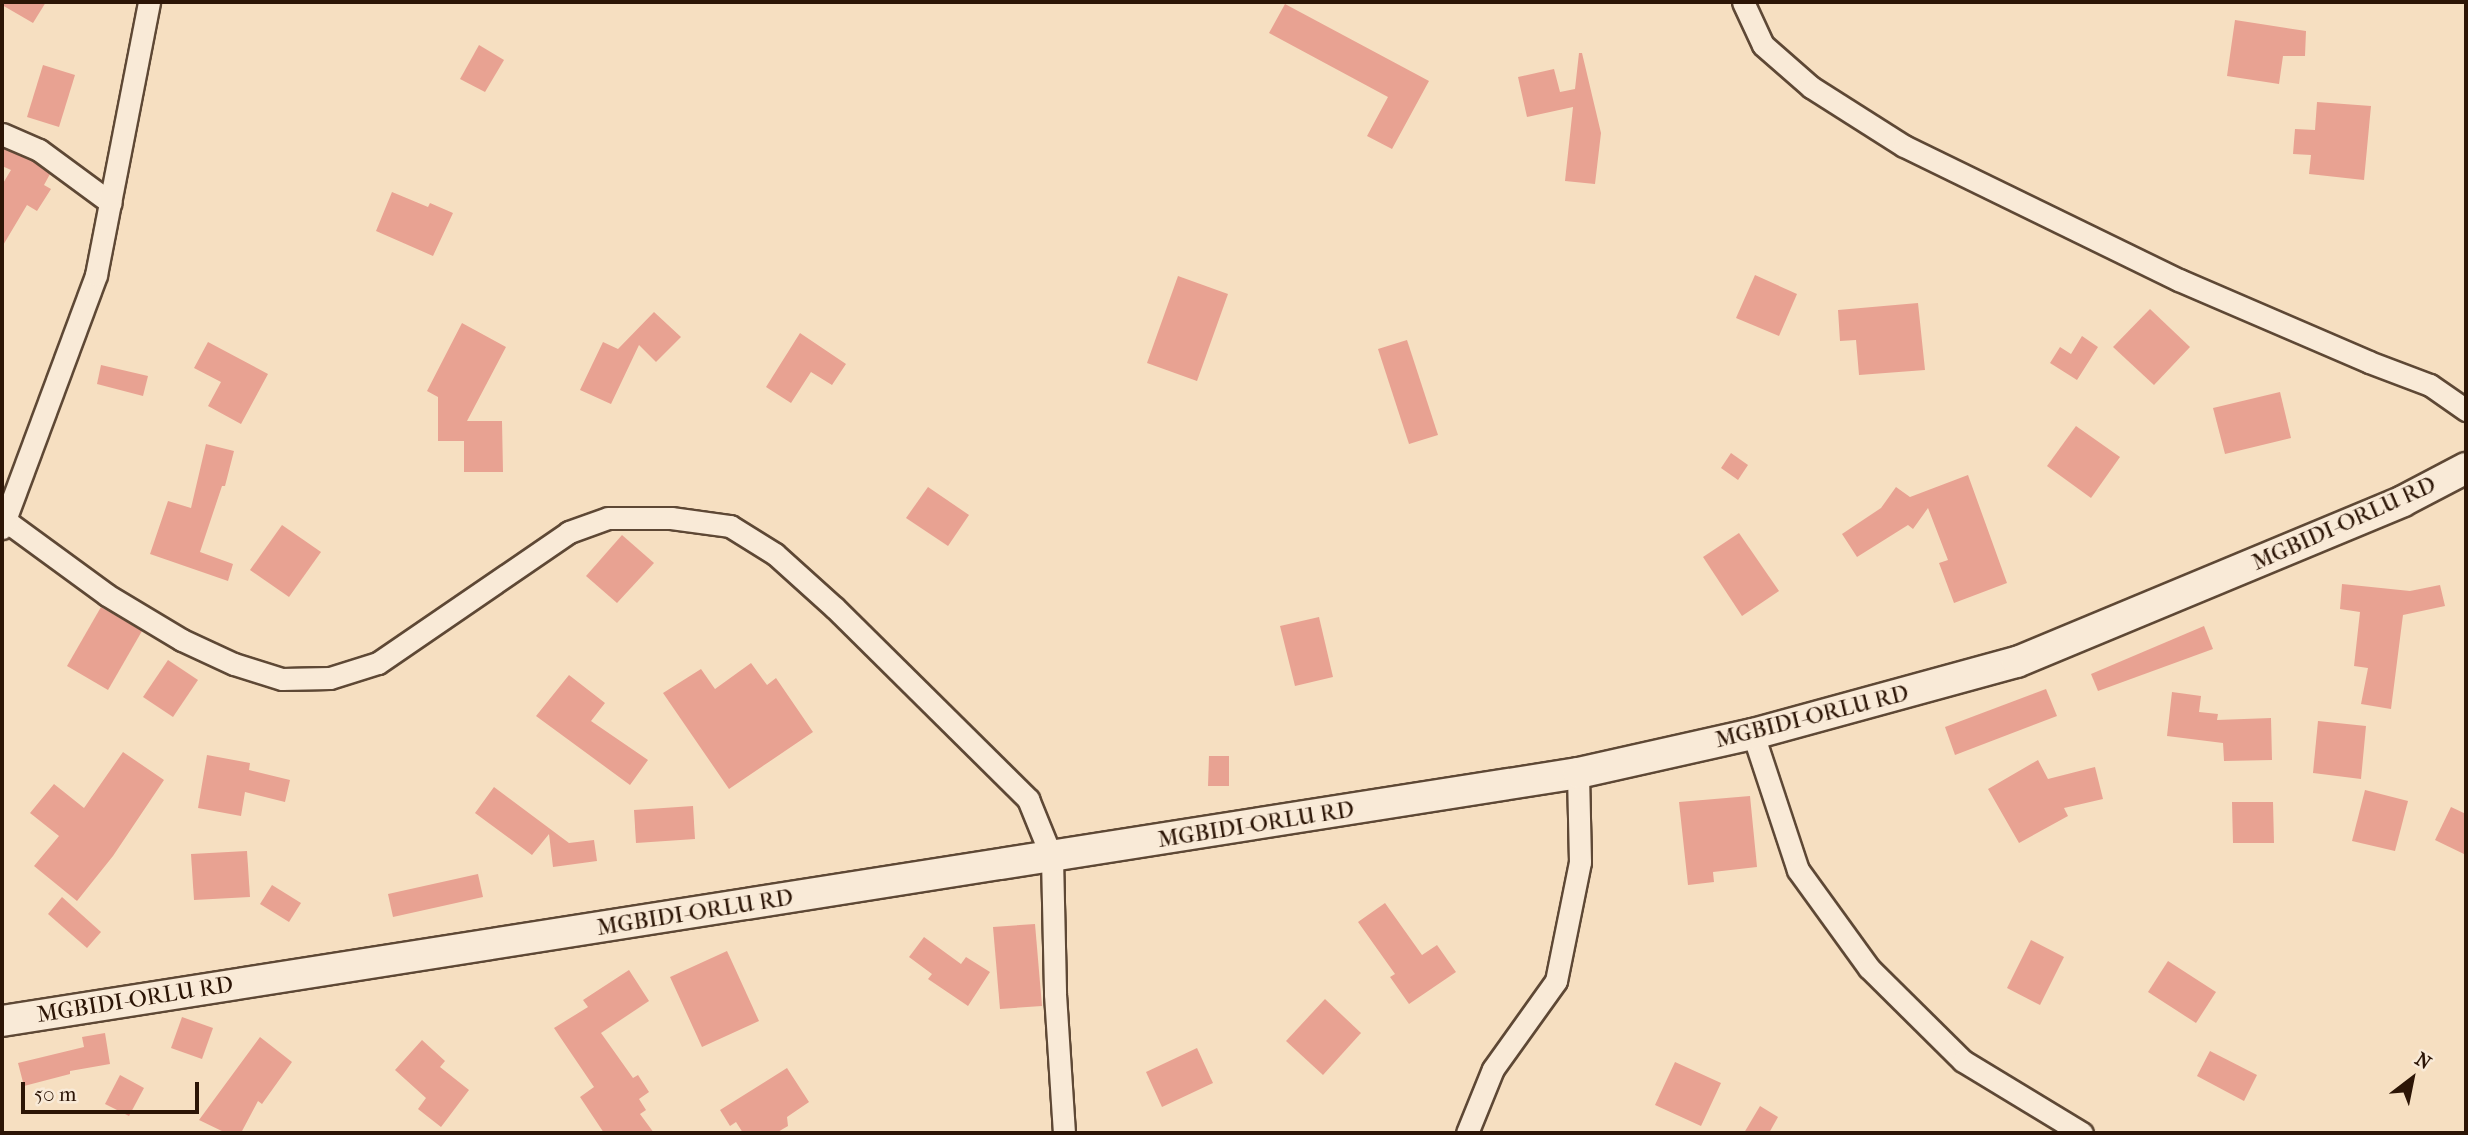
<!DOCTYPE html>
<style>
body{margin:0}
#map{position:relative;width:2468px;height:1135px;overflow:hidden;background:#f6dfc1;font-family:"IM FELL French Canon",serif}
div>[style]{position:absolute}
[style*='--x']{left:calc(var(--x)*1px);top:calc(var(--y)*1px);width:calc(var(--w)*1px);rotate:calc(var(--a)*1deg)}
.building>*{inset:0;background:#e8a292}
.roads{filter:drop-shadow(2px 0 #5e4835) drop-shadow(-2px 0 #5e4835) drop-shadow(0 2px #5e4835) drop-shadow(0 -2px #5e4835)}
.minor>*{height:21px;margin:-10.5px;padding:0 10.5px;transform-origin:10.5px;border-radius:10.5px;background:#f9ead7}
.secondary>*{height:30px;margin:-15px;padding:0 15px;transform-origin:15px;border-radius:15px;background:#f9ead7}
span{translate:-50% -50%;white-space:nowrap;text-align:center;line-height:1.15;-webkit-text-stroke:5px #f9ead7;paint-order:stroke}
.street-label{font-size:23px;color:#2c1506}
.frame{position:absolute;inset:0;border:4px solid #2c1506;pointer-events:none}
.north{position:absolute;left:2377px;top:1044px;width:70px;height:70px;-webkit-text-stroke:5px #f9ead7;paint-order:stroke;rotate:32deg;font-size:19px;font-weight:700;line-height:28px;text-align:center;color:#2c1506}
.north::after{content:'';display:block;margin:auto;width:24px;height:32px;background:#2c1506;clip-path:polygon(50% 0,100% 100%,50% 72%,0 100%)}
.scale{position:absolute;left:21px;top:1082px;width:178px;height:32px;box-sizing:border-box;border:4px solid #2c1506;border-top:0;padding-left:9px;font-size:21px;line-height:24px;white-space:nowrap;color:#2c1506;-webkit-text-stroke:5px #f9ead7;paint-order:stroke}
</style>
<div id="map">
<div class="building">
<i style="clip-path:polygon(2px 2px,46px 2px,33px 23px,2px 5px)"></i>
<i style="clip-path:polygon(1285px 4px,1429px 81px,1392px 149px,1367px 136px,1388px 97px,1269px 33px)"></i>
<i style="clip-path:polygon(2235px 20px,2306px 31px,2305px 56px,2283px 56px,2279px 84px,2227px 76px)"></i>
<i style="clip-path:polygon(479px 45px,504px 60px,485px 92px,460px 79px)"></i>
<i style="clip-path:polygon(1579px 53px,1582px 53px,1601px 133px,1595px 184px,1565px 181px,1573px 107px,1527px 117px,1518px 77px,1554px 69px,1560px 92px,1575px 89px)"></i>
<i style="clip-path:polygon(43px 65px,75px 75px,59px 127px,27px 117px)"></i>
<i style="clip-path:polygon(2317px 102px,2371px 106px,2364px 180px,2309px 174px,2311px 155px,2293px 154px,2295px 129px,2315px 130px)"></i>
<i style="clip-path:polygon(2px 148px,32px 161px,50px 174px,44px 185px,51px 189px,37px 211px,27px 205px,2px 247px,2px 185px,11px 170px,2px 166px)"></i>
<i style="clip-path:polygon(392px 192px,428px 207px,430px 203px,453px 213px,433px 256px,376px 231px)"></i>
<i style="clip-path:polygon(1755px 275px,1797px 294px,1779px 336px,1736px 318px)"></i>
<i style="clip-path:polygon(1178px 276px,1228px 294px,1197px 381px,1147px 363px)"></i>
<i style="clip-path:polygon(1918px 303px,1925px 370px,1859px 375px,1856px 340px,1840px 341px,1838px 310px)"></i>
<i style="clip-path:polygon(2150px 309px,2190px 347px,2154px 385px,2113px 347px)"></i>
<i style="clip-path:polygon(654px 312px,681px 337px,656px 362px,639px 345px,611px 404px,580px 390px,603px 342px,618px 349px)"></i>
<i style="clip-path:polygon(462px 323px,506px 347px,467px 421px,502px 421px,503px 472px,464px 472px,464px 441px,438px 441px,438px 397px,427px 391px)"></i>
<i style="clip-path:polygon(800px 333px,846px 364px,832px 385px,811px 372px,791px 403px,766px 387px)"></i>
<i style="clip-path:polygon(2082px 336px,2098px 347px,2077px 380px,2050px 363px,2060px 347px,2071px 354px)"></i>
<i style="clip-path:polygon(1407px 340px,1438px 435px,1409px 444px,1378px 349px)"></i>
<i style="clip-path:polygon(208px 342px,268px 374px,241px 424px,208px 406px,221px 382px,194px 368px)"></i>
<i style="clip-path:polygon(101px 365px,148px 376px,143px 396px,97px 384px)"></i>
<i style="clip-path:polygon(2280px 392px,2291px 438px,2225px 454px,2213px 408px)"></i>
<i style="clip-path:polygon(2076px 426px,2120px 457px,2091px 498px,2047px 466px)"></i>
<i style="clip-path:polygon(206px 444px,234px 451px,225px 486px,222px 486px,200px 552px,233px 564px,228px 581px,150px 554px,168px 501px,191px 508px)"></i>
<i style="clip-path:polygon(1731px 453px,1748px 465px,1738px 480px,1721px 468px)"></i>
<i style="clip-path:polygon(1968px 475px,2007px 583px,1954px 603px,1939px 563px,1948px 560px,1928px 508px,1913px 529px,1908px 525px,1857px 557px,1842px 534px,1881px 508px,1896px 487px,1910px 497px)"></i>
<i style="clip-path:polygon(928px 487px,969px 515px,948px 546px,906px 518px)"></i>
<i style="clip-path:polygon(282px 525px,321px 552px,289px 597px,250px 570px)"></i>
<i style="clip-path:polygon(1739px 533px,1779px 591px,1742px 616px,1703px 557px)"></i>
<i style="clip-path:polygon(622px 535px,654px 563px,617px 603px,586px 576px)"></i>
<i style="clip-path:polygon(2342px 584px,2410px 591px,2440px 585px,2445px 606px,2403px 615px,2391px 709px,2361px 704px,2368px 668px,2354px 666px,2360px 612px,2340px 609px)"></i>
<i style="clip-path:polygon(101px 607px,142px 631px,108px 690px,67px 666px)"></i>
<i style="clip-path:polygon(1319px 617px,1333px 677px,1295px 686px,1280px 626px)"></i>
<i style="clip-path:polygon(2204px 626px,2213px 649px,2098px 691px,2091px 674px)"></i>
<i style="clip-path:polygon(168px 660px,198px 680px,173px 717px,143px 697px)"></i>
<i style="clip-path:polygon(751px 663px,767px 685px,776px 678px,813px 732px,729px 789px,663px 693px,701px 669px,715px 689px)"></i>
<i style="clip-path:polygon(569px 675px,605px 703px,591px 721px,648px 760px,630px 785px,536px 716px)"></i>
<i style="clip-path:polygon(2046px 689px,2057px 716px,1955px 755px,1945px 727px)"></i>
<i style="clip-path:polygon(2172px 692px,2201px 696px,2199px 712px,2218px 714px,2217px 720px,2271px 718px,2272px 760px,2224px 761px,2223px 743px,2167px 736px)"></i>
<i style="clip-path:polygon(2318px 721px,2366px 726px,2361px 779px,2313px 773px)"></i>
<i style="clip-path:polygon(123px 752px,164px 780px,113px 856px,77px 901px,34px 866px,59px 836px,30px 813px,54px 784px,84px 808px)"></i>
<i style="clip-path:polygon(207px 755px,250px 763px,249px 770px,290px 780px,285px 802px,245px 792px,241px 816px,198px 808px)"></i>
<i style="clip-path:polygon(1209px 756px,1229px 756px,1229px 786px,1208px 786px)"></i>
<i style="clip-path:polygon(2038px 760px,2048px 779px,2095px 767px,2103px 799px,2064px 808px,2068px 816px,2019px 843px,1988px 789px)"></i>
<i style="clip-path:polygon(494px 787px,569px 843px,594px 840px,597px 861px,553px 867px,549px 834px,532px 855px,475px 813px)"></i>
<i style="clip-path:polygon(2365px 790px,2408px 801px,2395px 851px,2352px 841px)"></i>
<i style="clip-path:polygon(1750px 796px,1757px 867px,1713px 872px,1714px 882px,1688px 885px,1679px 802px)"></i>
<i style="clip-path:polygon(2232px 802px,2273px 802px,2274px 843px,2233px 843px)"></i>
<i style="clip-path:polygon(693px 806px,695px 839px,636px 843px,634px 810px)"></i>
<i style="clip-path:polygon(2451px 807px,2466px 814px,2466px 855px,2435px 840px)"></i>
<i style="clip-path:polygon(247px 851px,250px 897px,194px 900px,191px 854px)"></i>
<i style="clip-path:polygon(478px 874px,483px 897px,393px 917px,388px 894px)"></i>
<i style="clip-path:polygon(272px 885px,301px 903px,289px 922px,260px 904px)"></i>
<i style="clip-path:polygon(62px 897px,101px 932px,87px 948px,48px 914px)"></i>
<i style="clip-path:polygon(1385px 903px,1422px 955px,1437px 945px,1456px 972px,1409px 1004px,1390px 977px,1395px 974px,1358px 922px)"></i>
<i style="clip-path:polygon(1035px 924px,1042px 1006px,1000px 1009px,993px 927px)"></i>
<i style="clip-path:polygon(924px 937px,961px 964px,966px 957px,990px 972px,968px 1006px,928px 979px,932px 974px,909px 957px)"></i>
<i style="clip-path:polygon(2031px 940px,2064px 957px,2040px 1005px,2007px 988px)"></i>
<i style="clip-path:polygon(727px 951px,759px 1021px,702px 1047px,670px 977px)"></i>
<i style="clip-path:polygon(2168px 961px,2216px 992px,2196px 1023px,2148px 992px)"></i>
<i style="clip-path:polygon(629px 970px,649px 1001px,601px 1033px,633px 1078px,638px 1075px,649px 1092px,639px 1099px,646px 1110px,640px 1114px,654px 1133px,604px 1133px,580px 1097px,594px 1087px,554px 1028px,588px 1007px,583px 1000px)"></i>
<i style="clip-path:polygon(1325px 999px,1361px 1033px,1323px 1075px,1286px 1041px)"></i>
<i style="clip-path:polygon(182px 1017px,213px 1028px,202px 1059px,171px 1048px)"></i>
<i style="clip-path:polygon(105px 1033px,110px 1064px,70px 1071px,70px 1074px,24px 1086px,18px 1063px,84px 1047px,82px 1037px)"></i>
<i style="clip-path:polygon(260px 1037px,292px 1062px,262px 1104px,258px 1101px,241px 1133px,226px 1133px,199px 1120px)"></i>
<i style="clip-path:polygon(422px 1040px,445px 1061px,440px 1067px,469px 1090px,441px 1127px,418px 1109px,426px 1098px,395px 1070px)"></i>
<i style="clip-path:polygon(1197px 1048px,1213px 1083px,1162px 1107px,1146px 1072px)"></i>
<i style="clip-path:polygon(2210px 1051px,2257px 1075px,2244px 1101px,2197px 1076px)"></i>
<i style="clip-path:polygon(1675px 1062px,1721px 1083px,1701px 1126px,1655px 1105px)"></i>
<i style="clip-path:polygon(787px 1068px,809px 1102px,787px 1117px,788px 1126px,776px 1133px,743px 1133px,736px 1122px,730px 1126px,720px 1110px)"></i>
<i style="clip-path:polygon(120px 1075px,144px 1088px,129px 1116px,105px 1104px)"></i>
<i style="clip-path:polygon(1760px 1106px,1778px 1117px,1769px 1133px,1744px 1133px)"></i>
</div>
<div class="roads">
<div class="minor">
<i style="--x:1743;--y:2;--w:47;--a:65.1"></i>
<i style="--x:1763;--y:45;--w:64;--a:41.2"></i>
<i style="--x:1811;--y:87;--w:110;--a:32.4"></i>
<i style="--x:1904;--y:146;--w:306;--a:26"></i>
<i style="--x:2179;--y:280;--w:207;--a:23.3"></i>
<i style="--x:2369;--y:362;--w:65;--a:20.7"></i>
<i style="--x:2430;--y:385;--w:44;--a:34.8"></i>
<i style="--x:2;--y:134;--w:40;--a:23.4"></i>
<i style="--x:39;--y:150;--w:89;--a:36.4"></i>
<i style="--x:6;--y:521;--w:125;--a:36.2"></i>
<i style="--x:107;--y:595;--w:87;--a:31"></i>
<i style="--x:182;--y:640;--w:57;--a:24.8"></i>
<i style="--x:234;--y:664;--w:50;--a:17.4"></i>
<i style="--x:282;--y:679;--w:48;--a:-1.2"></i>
<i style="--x:330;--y:678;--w:50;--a:-17.4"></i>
<i style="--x:378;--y:663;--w:232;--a:-34.4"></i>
<i style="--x:569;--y:532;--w:41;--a:-19.7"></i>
<i style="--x:608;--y:518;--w:63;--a:0"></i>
<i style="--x:671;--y:518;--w:60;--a:7.7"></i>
<i style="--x:730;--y:526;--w:53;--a:31.9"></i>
<i style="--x:775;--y:554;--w:81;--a:42"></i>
<i style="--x:835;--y:608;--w:272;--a:44.7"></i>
<i style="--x:1028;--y:799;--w:64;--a:67.9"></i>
<i style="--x:1052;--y:858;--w:136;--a:88.7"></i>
<i style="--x:1055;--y:994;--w:139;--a:86.3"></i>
<i style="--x:2;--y:528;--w:270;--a:-69.6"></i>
<i style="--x:96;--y:275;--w:278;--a:-79"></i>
<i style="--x:1753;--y:734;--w:143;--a:71.7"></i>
<i style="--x:1798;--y:870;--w:121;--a:54.1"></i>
<i style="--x:1869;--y:968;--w:132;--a:44.7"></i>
<i style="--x:1963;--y:1061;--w:139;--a:31.2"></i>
<i style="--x:1467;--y:1133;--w:69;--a:-67.9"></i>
<i style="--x:1493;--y:1069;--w:108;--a:-54.4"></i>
<i style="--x:1556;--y:981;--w:121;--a:-78.6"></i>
<i style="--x:1580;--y:862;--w:89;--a:-91.3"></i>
</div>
<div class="secondary">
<i style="--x:2;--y:1021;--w:1595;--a:-8.94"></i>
<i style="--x:1578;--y:773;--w:179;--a:-12.6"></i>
<i style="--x:1753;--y:734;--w:274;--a:-15.3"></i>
<i style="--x:2017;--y:662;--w:418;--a:-22.6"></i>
<i style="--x:2403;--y:501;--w:71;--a:-27.6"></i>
</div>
</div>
<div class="street-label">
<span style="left:2344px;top:524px;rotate:-24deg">MGBIDI-ORLU RD</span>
<span style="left:1812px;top:717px;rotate:-14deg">MGBIDI-ORLU RD</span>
<span style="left:1256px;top:825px;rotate:-9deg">MGBIDI-ORLU RD</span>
<span style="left:695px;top:913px;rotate:-9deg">MGBIDI-ORLU RD</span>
<span style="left:135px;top:1000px;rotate:-9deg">MGBIDI-ORLU RD</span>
</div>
<div class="frame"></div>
<div class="north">N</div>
<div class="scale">50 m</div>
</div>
